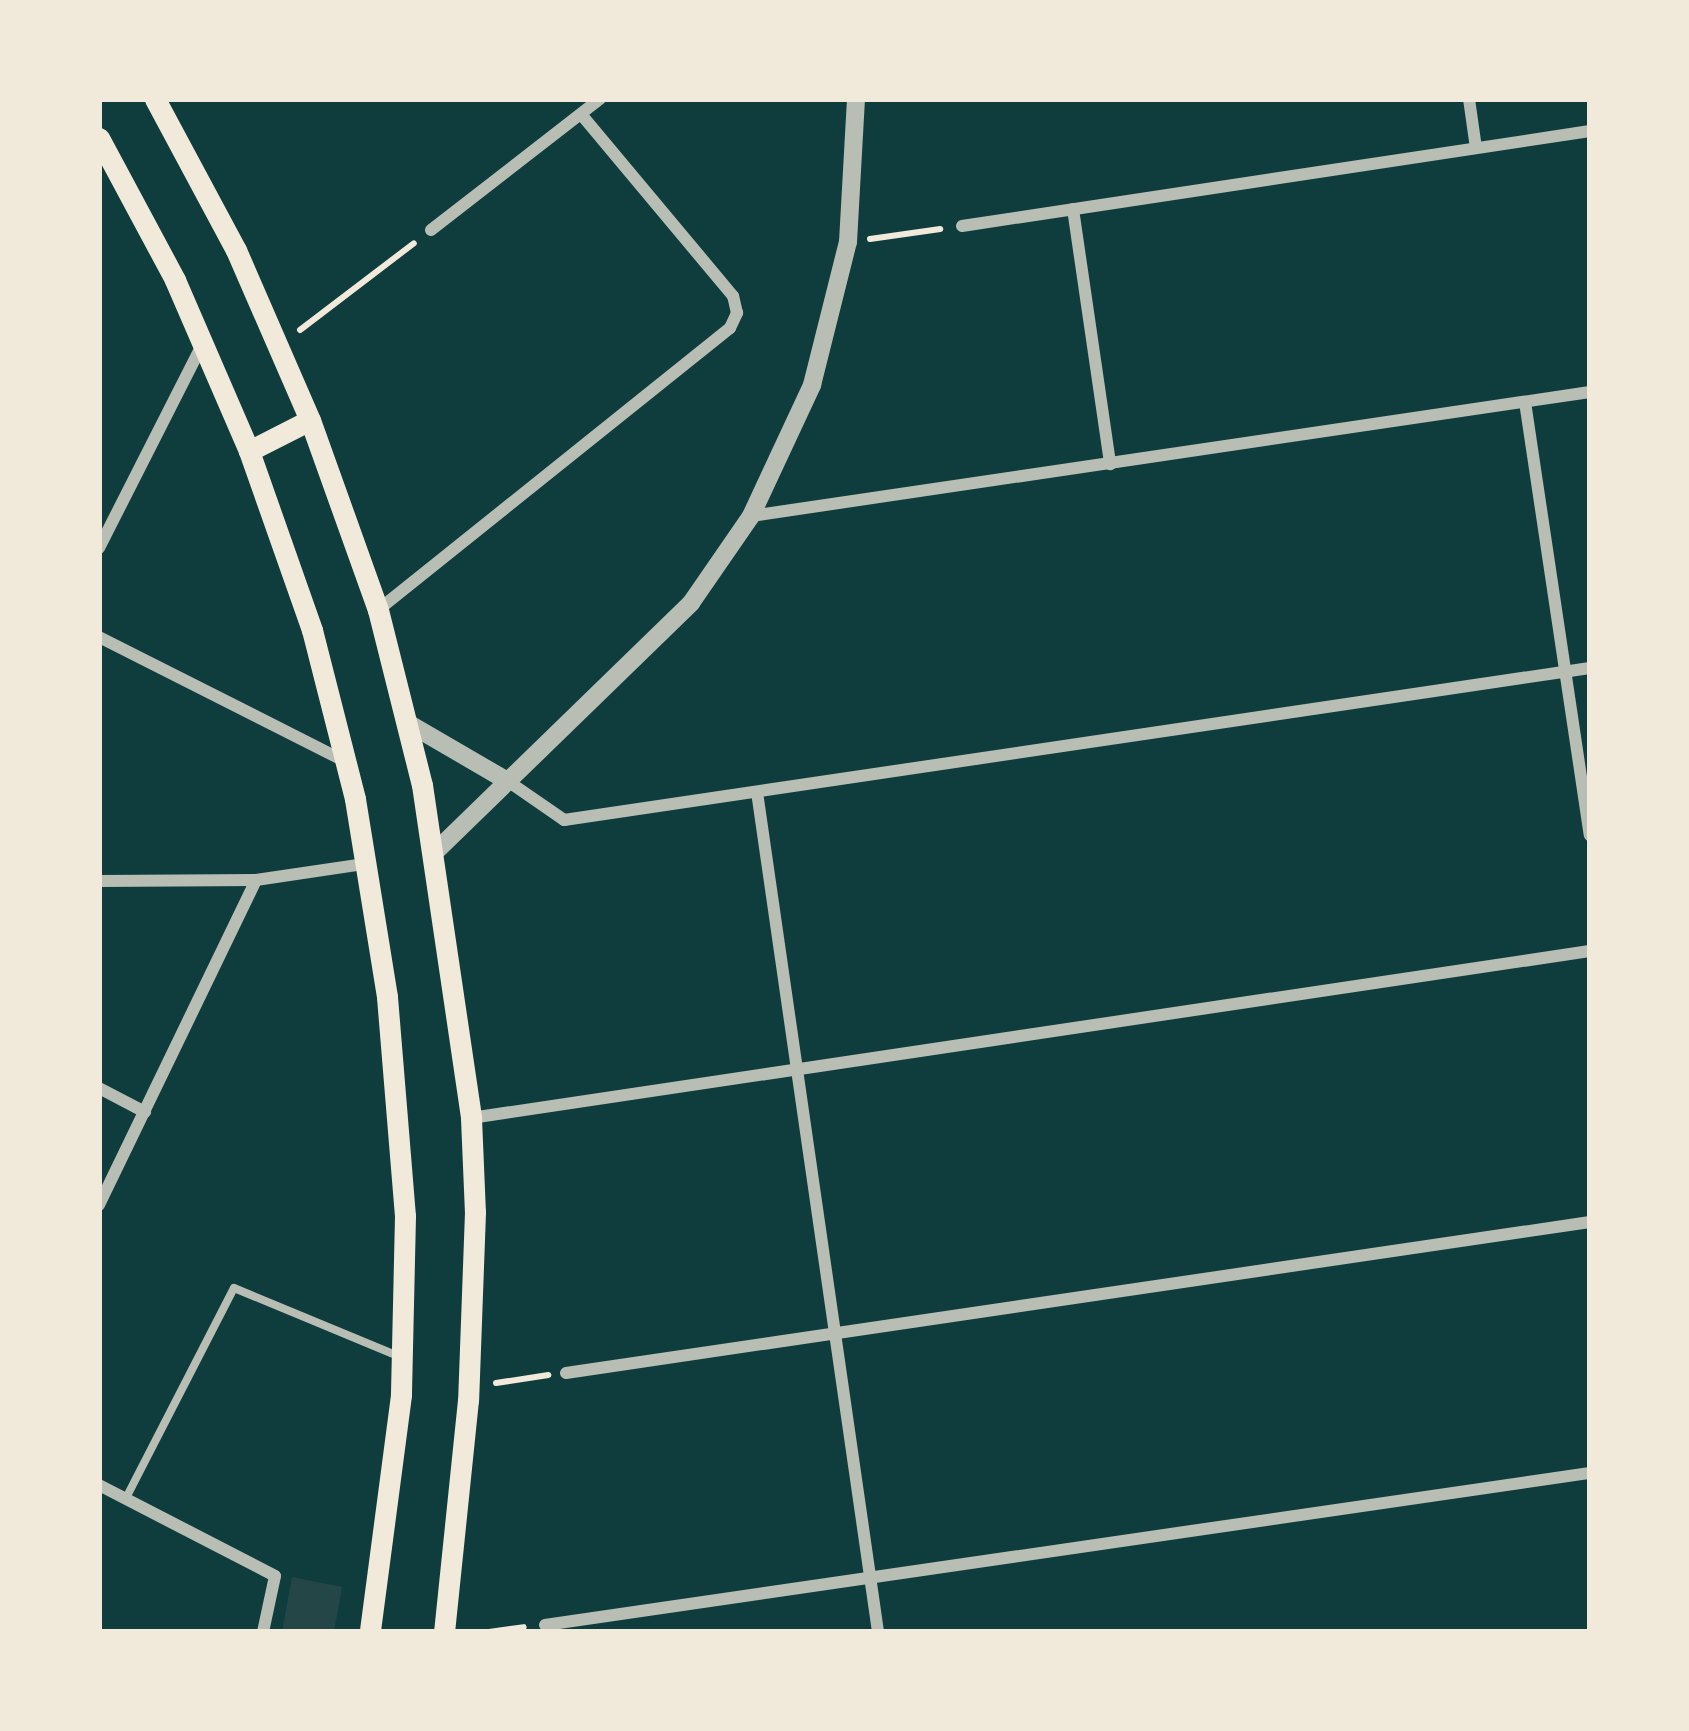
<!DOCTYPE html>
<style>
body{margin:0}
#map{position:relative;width:1689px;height:1731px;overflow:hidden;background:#0f3d3e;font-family:"Asap Condensed",sans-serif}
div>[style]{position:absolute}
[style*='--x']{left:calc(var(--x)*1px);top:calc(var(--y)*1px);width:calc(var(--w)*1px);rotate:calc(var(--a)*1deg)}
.green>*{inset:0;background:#244646}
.path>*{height:6px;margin:-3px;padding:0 3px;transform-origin:3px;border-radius:3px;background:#f1e9da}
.service>*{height:8px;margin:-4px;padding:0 4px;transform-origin:4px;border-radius:4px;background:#b8beb3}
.minor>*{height:12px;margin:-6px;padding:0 6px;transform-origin:6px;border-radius:6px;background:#b8beb3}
.tertiary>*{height:18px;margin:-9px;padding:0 9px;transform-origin:9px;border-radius:9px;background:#b8beb3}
.secondary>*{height:21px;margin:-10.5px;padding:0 10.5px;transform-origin:10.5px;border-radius:10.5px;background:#f1e9da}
span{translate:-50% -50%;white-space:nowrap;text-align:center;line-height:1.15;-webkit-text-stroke:12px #f1e9da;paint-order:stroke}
.frame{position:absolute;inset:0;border:102px solid #f1e9da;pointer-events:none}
</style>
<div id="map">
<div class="green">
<i style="clip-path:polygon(292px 1577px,342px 1587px,334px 1632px,282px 1632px)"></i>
</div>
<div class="path">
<i style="--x:870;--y:239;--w:71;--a:-8.1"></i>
<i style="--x:300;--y:330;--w:143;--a:-37.3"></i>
<i style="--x:496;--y:1383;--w:53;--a:-8.7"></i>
<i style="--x:489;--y:1632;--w:35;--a:-8"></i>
</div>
<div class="service">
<i style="--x:126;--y:1498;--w:236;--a:-62.8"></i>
<i style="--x:234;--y:1288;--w:175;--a:22.5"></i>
</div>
<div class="minor">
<i style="--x:1469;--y:99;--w:49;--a:81.9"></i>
<i style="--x:1073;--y:209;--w:258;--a:81.7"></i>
<i style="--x:962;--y:226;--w:635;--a:-8.6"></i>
<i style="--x:431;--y:230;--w:214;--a:-37.8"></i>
<i style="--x:1525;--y:402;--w:438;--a:81.5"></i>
<i style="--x:751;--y:516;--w:848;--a:-8.41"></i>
<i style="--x:99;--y:548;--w:228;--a:-63.1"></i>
<i style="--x:378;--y:610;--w:451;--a:-38.7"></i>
<i style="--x:730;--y:328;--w:17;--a:-65"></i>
<i style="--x:737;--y:313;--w:17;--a:-103"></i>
<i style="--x:733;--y:296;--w:237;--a:-129.9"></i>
<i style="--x:99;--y:637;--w:275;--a:26.8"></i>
<i style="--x:509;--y:782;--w:67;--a:34.6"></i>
<i style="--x:564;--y:820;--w:1037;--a:-8.43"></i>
<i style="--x:757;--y:792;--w:849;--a:81.8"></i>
<i style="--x:99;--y:881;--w:157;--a:-0.4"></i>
<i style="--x:256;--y:880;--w:110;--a:-8.4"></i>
<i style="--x:99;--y:1088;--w:52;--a:27.6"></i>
<i style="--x:471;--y:1118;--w:1131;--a:-8.49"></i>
<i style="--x:99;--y:1205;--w:361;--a:-64.2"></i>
<i style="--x:566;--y:1373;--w:1035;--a:-8.39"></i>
<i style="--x:99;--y:1485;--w:198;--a:27.3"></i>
<i style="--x:275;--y:1576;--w:57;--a:102.1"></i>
<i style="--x:545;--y:1625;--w:1056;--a:-8.28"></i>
</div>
<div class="tertiary">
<i style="--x:406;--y:722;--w:119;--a:30.2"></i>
<i style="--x:434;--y:853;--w:359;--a:-44.2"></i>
<i style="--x:691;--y:603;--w:106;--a:-55.4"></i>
<i style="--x:751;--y:516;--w:145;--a:-65"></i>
<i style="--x:812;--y:385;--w:147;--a:-75.9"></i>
<i style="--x:848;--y:242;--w:143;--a:-86.8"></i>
</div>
<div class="secondary">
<i style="--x:155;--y:99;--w:171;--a:61.8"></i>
<i style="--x:236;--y:250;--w:185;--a:66.5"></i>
<i style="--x:310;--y:420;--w:202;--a:70.3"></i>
<i style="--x:378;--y:610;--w:180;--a:75.9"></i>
<i style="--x:422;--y:785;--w:337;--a:81.6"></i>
<i style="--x:471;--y:1118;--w:94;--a:87.6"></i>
<i style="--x:475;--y:1212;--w:188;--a:92.1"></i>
<i style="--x:468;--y:1400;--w:233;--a:95.9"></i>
<i style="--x:99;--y:138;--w:161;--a:61.8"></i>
<i style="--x:175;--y:280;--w:186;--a:66.6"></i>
<i style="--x:249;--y:451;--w:190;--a:70.6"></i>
<i style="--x:312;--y:630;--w:174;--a:75.7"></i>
<i style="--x:355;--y:799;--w:201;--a:80.8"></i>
<i style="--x:387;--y:997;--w:220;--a:85.3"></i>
<i style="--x:405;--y:1216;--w:179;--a:91.3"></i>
<i style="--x:401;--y:1395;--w:239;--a:97.5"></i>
<i style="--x:249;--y:451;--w:68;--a:-26.9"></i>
</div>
<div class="frame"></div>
</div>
